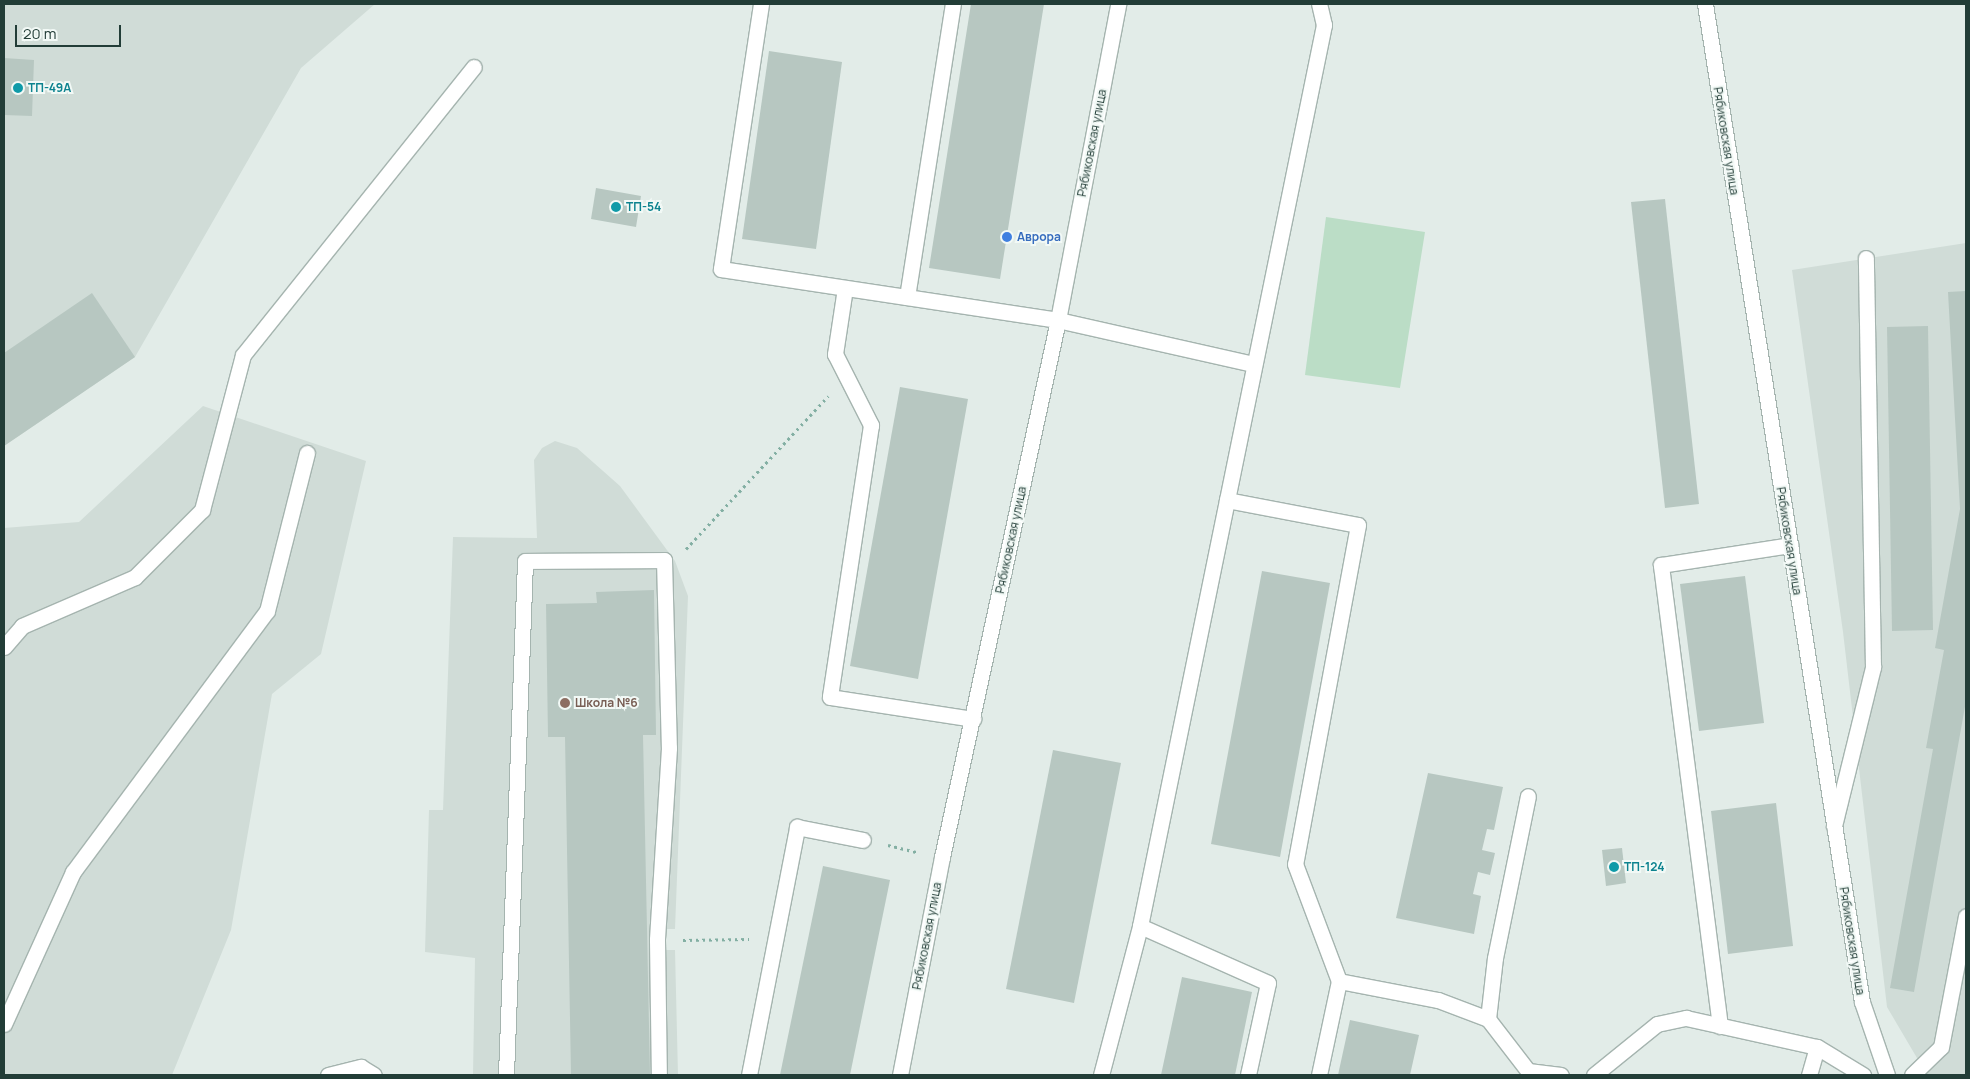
<!DOCTYPE html>
<meta charset="utf-8">
<style>
body{margin:0}
#map{position:relative;width:1970px;height:1079px;overflow:hidden;background:#e2ece8;font-family:Manrope,sans-serif}
div>[style]{position:absolute}
[style*='--x']{left:calc(var(--x)*1px);top:calc(var(--y)*1px);width:calc(var(--w)*1px);rotate:calc(var(--a)*1deg)}
.built>*{inset:0;background:#d0dcd7}
.green>*{inset:0;background:#bbddc6}
.building>*{inset:0;background:#b7c7c1}
.path>*{height:3px;margin-top:-1.5px;transform-origin:0;background:repeating-linear-gradient(90deg,#83afa3 0 2.5px,transparent 0 6.5px)}
.roads{filter:drop-shadow(1px 0 #a5b4af) drop-shadow(-1px 0 #a5b4af) drop-shadow(0 1px #a5b4af) drop-shadow(0 -1px #a5b4af)}
.service>*{height:15px;margin:-7.5px;padding:0 7.5px;transform-origin:7.5px;border-radius:7.5px;background:#fff}
.minor>*{height:15px;margin:-7.5px;padding:0 7.5px;transform-origin:7.5px;border-radius:7.5px;background:#fff}
.dots>*{width:14px;height:14px;translate:-50% -50%;box-sizing:border-box;border:2px solid #f2f9f6;border-radius:50%}
span{translate:-50% -50%;white-space:nowrap;text-align:center;line-height:1.15;-webkit-text-stroke:4px #f2f9f6;paint-order:stroke}
.culture-label{font-size:12px;color:#0d838f;font-weight:700}
.left{translate:0 -50%;text-align:left}
.street-label{font-size:12px;color:#223d37}
.shop-label{font-size:12px;color:#366cbe;font-weight:700}
.education-label{font-size:12px;color:#785e54;font-weight:700}
.frame{position:absolute;inset:0;border:5px solid #223d37;pointer-events:none}
.scale{position:absolute;left:15px;top:25px;width:106px;height:22px;box-sizing:border-box;border:2px solid #223d37;border-top:0;padding-left:6px;font-size:15px;line-height:18px;white-space:nowrap;color:#223d37;-webkit-text-stroke:4px #f2f9f6;paint-order:stroke}
</style>
<div id="map">
<div class="built">
<i style="clip-path:polygon(4px 4px,375px 4px,301px 68px,135px 357px,4px 446px)"></i>
<i style="clip-path:polygon(1966px 243px,1966px 1075px,1927px 1075px,1887px 1007px,1843px 632px,1792px 270px)"></i>
<i style="clip-path:polygon(203px 406px,366px 461px,321px 654px,272px 694px,231px 930px,172px 1075px,4px 1075px,4px 528px,79px 522px)"></i>
<i style="clip-path:polygon(555px 441px,577px 448px,620px 486px,675px 561px,688px 596px,675px 929px,660px 929px,660px 950px,675px 950px,678px 1075px,473px 1075px,475px 958px,425px 952px,429px 810px,443px 810px,453px 537px,537px 538px,534px 460px,542px 448px)"></i>
</div>
<div class="green">
<i style="clip-path:polygon(1326px 217px,1425px 232px,1400px 388px,1305px 375px)"></i>
</div>
<div class="building">
<i style="clip-path:polygon(971px 4px,1044px 4px,1000px 279px,929px 268px)"></i>
<i style="clip-path:polygon(769px 51px,842px 62px,816px 249px,742px 239px)"></i>
<i style="clip-path:polygon(4px 58px,34px 60px,32px 116px,4px 115px)"></i>
<i style="clip-path:polygon(596px 188px,641px 196px,636px 227px,591px 219px)"></i>
<i style="clip-path:polygon(1665px 199px,1699px 504px,1665px 508px,1631px 202px)"></i>
<i style="clip-path:polygon(1966px 291px,1966px 701px,1914px 992px,1890px 988px,1933px 749px,1926px 748px,1944px 650px,1935px 648px,1960px 509px,1948px 292px)"></i>
<i style="clip-path:polygon(92px 293px,135px 357px,4px 446px,4px 353px)"></i>
<i style="clip-path:polygon(1928px 326px,1933px 630px,1892px 631px,1887px 327px)"></i>
<i style="clip-path:polygon(900px 387px,968px 399px,918px 679px,850px 666px)"></i>
<i style="clip-path:polygon(1262px 571px,1330px 583px,1280px 857px,1211px 844px)"></i>
<i style="clip-path:polygon(1745px 576px,1764px 723px,1699px 731px,1680px 584px)"></i>
<i style="clip-path:polygon(654px 590px,656px 735px,643px 735px,650px 1075px,571px 1075px,565px 737px,548px 737px,546px 604px,597px 603px,596px 592px)"></i>
<i style="clip-path:polygon(1053px 750px,1121px 763px,1074px 1003px,1006px 989px)"></i>
<i style="clip-path:polygon(1428px 773px,1503px 787px,1494px 830px,1487px 829px,1482px 850px,1495px 853px,1490px 875px,1478px 872px,1473px 894px,1481px 896px,1474px 934px,1396px 918px)"></i>
<i style="clip-path:polygon(1776px 803px,1793px 946px,1728px 954px,1711px 811px)"></i>
<i style="clip-path:polygon(1622px 848px,1626px 883px,1606px 886px,1602px 850px)"></i>
<i style="clip-path:polygon(823px 866px,890px 880px,850px 1075px,780px 1075px)"></i>
<i style="clip-path:polygon(1182px 977px,1252px 992px,1235px 1075px,1161px 1075px)"></i>
<i style="clip-path:polygon(1350px 1020px,1419px 1035px,1410px 1075px,1338px 1075px)"></i>
</div>
<div class="path">
<i style="--x:686;--y:549;--w:209;--a:-47.1"></i>
<i style="--x:888;--y:845;--w:29;--a:14"></i>
<i style="--x:683;--y:940;--w:66;--a:-0.9"></i>
</div>
<div class="roads">
<div class="service">
<i style="--x:761;--y:4;--w:268;--a:98.6"></i>
<i style="--x:721;--y:269;--w:341;--a:8.6"></i>
<i style="--x:1058;--y:320;--w:201;--a:12.7"></i>
<i style="--x:845;--y:288;--w:67;--a:98.6"></i>
<i style="--x:835;--y:354;--w:80;--a:63.1"></i>
<i style="--x:871;--y:425;--w:275;--a:98.6"></i>
<i style="--x:830;--y:697;--w:145;--a:8.7"></i>
<i style="--x:907;--y:297;--w:297;--a:-81.1"></i>
<i style="--x:4;--y:647;--w:28;--a:-49"></i>
<i style="--x:22;--y:626;--w:123;--a:-23.4"></i>
<i style="--x:135;--y:577;--w:95;--a:-45"></i>
<i style="--x:202;--y:510;--w:160;--a:-75.2"></i>
<i style="--x:243;--y:355;--w:369;--a:-51.3"></i>
<i style="--x:1834;--y:826;--w:164;--a:-76.2"></i>
<i style="--x:1873;--y:667;--w:409;--a:-91"></i>
<i style="--x:1140;--y:926;--w:140;--a:24"></i>
<i style="--x:1268;--y:983;--w:94;--a:102.3"></i>
<i style="--x:1488;--y:1019;--w:61;--a:-83.5"></i>
<i style="--x:1495;--y:958;--w:165;--a:-78.5"></i>
<i style="--x:4;--y:1024;--w:167;--a:-65.6"></i>
<i style="--x:73;--y:872;--w:325;--a:-53.4"></i>
<i style="--x:267;--y:611;--w:163;--a:-75.8"></i>
<i style="--x:1720;--y:1026;--w:465;--a:-97.3"></i>
<i style="--x:1661;--y:565;--w:131;--a:-8.8"></i>
<i style="--x:328;--y:1075;--w:34;--a:-14"></i>
<i style="--x:361;--y:1067;--w:15;--a:32"></i>
<i style="--x:506;--y:1075;--w:514;--a:-87.88"></i>
<i style="--x:525;--y:561;--w:139;--a:-0.4"></i>
<i style="--x:664;--y:560;--w:188;--a:88.5"></i>
<i style="--x:669;--y:748;--w:192;--a:93.6"></i>
<i style="--x:657;--y:940;--w:135;--a:89.2"></i>
<i style="--x:749;--y:1075;--w:253;--a:-79"></i>
<i style="--x:797;--y:827;--w:67;--a:11.1"></i>
<i style="--x:1319;--y:1075;--w:96;--a:-78"></i>
<i style="--x:1809;--y:1075;--w:29;--a:-74"></i>
</div>
<div class="minor">
<i style="--x:1705;--y:4;--w:1010;--a:81.06"></i>
<i style="--x:1862;--y:1002;--w:77;--a:71.1"></i>
<i style="--x:1227;--y:500;--w:133;--a:10.8"></i>
<i style="--x:1358;--y:525;--w:345;--a:100.5"></i>
<i style="--x:1295;--y:864;--w:125;--a:69.4"></i>
<i style="--x:1339;--y:981;--w:101;--a:10.9"></i>
<i style="--x:1438;--y:1000;--w:53;--a:20.8"></i>
<i style="--x:1488;--y:1019;--w:66;--a:52.4"></i>
<i style="--x:1528;--y:1071;--w:33;--a:7"></i>
<i style="--x:900;--y:1075;--w:222;--a:-79.1"></i>
<i style="--x:942;--y:857;--w:549;--a:-77.81"></i>
<i style="--x:1058;--y:320;--w:322;--a:-79.2"></i>
<i style="--x:1101;--y:1075;--w:154;--a:-75.3"></i>
<i style="--x:1140;--y:926;--w:920;--a:-78.46"></i>
<i style="--x:1324;--y:25;--w:22;--a:-103"></i>
<i style="--x:1594;--y:1075;--w:81;--a:-39"></i>
<i style="--x:1657;--y:1024;--w:30;--a:-12"></i>
<i style="--x:1686;--y:1018;--w:134;--a:12.5"></i>
<i style="--x:1817;--y:1047;--w:54;--a:31.3"></i>
<i style="--x:1912;--y:1075;--w:40;--a:-44"></i>
<i style="--x:1941;--y:1047;--w:133;--a:-79.2"></i>
</div>
</div>
<div class="dots">
<i style="left:18px;top:88px;background:#0f9aa8"></i>
<i style="left:616px;top:207px;background:#0f9aa8"></i>
<i style="left:1007px;top:237px;background:#3f7fe0"></i>
<i style="left:565px;top:703px;background:#8d6e63"></i>
<i style="left:1614px;top:867px;background:#0f9aa8"></i>
</div>
<div class="culture-label">
<span class="left" style="left:28px;top:88px">ТП-49А</span>
<span class="left" style="left:626px;top:207px">ТП-54</span>
<span class="left" style="left:1624px;top:867px">ТП-124</span>
</div>
<div class="street-label">
<span style="left:1726px;top:141px;rotate:81deg">Рябиковская улица</span>
<span style="left:1092px;top:143px;rotate:-79deg">Рябиковская улица</span>
<span style="left:1011px;top:540px;rotate:-78deg">Рябиковская улица</span>
<span style="left:1789px;top:541px;rotate:81deg">Рябиковская улица</span>
<span style="left:927px;top:936px;rotate:-79deg">Рябиковская улица</span>
<span style="left:1852px;top:941px;rotate:81deg">Рябиковская улица</span>
</div>
<div class="shop-label">
<span class="left" style="left:1017px;top:237px">Аврора</span>
</div>
<div class="education-label">
<span class="left" style="left:575px;top:703px">Школа №6</span>
</div>
<div class="frame"></div>
<div class="scale">20 m</div>
</div>
